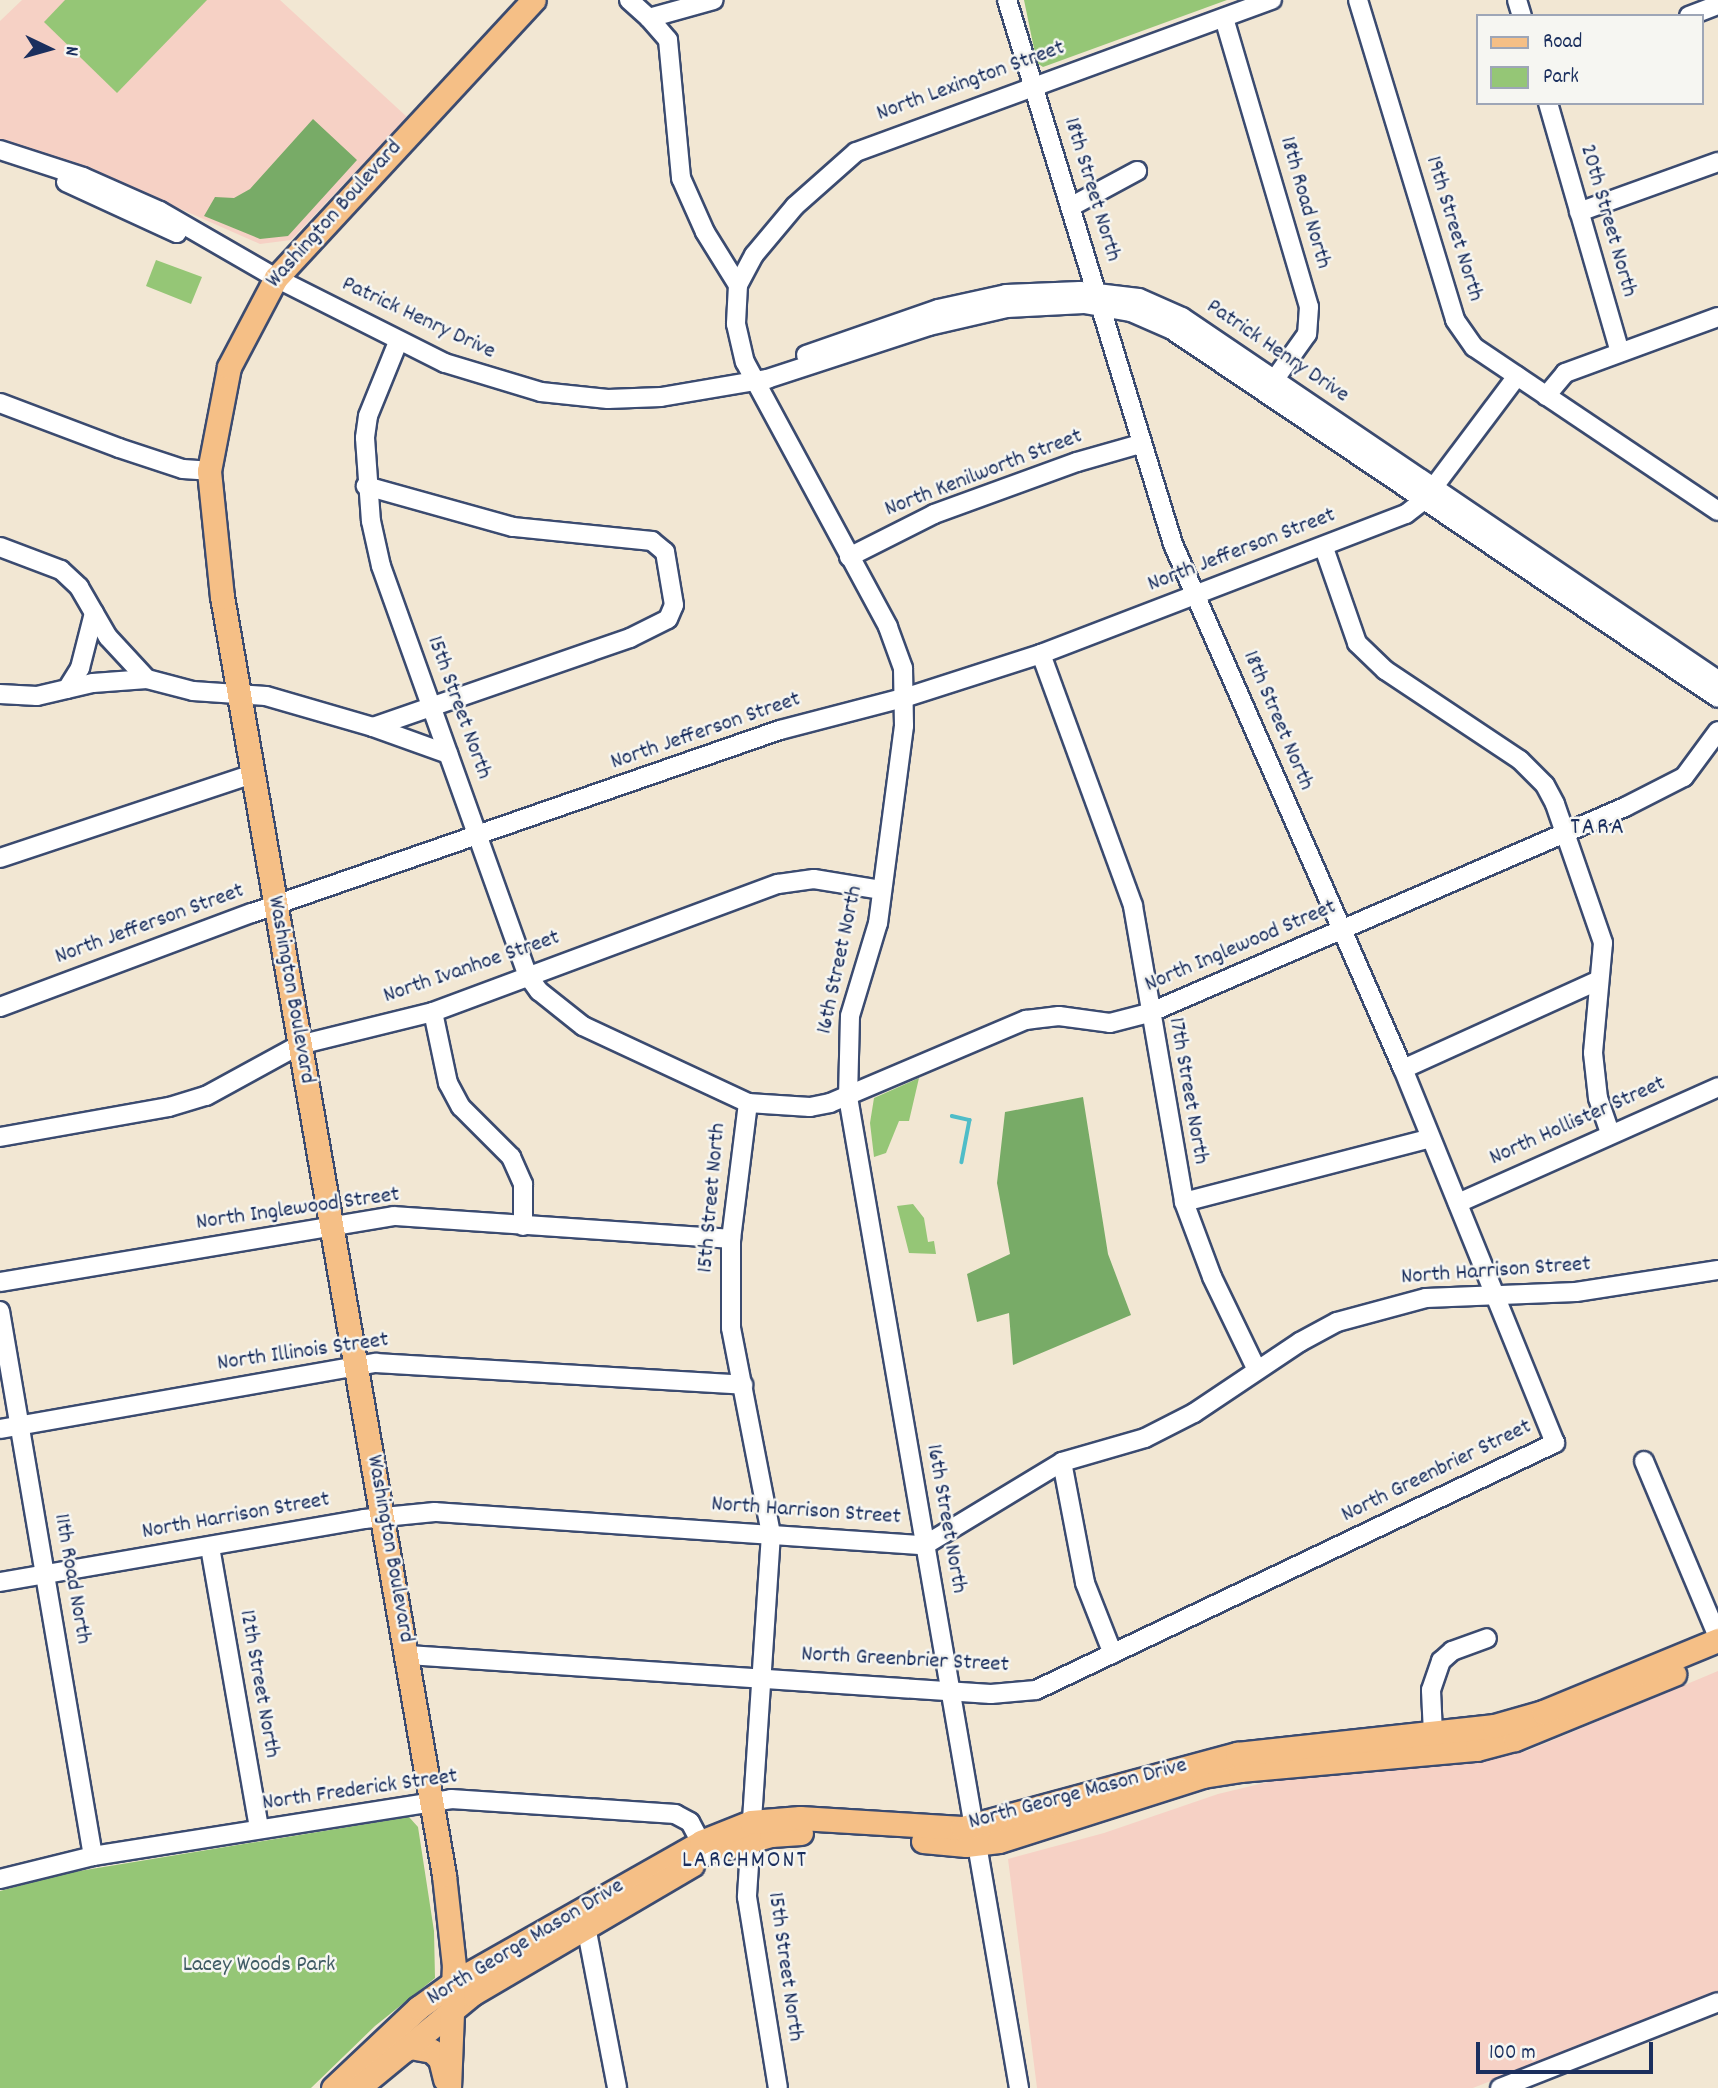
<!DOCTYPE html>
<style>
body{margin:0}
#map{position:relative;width:1718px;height:2088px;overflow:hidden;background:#f2e7d3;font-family:Dekko,sans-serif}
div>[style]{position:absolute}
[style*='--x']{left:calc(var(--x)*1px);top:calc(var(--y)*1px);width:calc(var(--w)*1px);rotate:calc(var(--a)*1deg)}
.built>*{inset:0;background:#f6d1c5}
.green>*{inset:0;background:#95c676}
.forest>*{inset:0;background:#78ab67}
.stream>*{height:3.5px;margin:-1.75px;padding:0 1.75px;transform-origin:1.75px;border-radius:1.75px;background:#4fbdc8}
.roads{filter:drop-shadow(2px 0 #3b4b70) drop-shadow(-2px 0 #3b4b70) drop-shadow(0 2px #3b4b70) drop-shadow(0 -2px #3b4b70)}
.minor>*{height:18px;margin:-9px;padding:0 9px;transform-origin:9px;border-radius:9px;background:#fff}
.major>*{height:23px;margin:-11.5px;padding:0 11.5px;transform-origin:11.5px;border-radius:11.5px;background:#f5bf86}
span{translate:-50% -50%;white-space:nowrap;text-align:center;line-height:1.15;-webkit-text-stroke:5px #f6f6f2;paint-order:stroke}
.street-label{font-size:23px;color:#1b2f5e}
.park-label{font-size:23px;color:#405c65}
.neighbourhood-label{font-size:24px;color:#1b2f5e;letter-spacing:2px}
.legend{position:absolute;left:1476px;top:14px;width:228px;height:91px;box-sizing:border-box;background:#f6f6f2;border:2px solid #9ea6b7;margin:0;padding:9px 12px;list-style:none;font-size:21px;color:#1b2f5e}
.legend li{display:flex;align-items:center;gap:14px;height:35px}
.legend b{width:35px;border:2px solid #9ea6b7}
.north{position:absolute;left:14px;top:14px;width:70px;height:70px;-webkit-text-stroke:5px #f6f6f2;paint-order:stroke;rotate:95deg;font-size:19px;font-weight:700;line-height:28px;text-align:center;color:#1b2f5e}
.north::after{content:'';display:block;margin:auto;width:24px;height:32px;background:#1b2f5e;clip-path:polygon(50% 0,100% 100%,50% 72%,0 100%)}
.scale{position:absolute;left:1476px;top:2042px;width:177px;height:32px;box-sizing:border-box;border:4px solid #1b2f5e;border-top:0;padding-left:9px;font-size:21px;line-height:24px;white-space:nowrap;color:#1b2f5e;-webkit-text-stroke:5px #f6f6f2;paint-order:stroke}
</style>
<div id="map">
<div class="built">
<i style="clip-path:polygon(22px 0,280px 0,407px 117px,291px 240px,260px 244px,74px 162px,0 140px,0 21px)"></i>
<i style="clip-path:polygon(1718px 1671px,1718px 1991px,1473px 2088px,1037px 2088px,1008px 1859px,1104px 1833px,1218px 1794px,1285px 1778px,1527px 1751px)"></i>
</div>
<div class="green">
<i style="clip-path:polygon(65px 0,207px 0,117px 93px,44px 22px)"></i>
<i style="clip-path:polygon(1024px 0,1227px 0,1043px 67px,1037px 63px)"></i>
<i style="clip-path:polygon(156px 260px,202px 277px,191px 304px,146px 286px)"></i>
<i style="clip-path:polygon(919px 1078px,909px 1121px,899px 1121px,886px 1153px,874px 1157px,870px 1123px,874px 1098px)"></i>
<i style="clip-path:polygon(913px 1204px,924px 1218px,928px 1242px,934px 1241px,936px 1254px,909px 1253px,897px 1206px)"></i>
<i style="clip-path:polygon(409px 1817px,418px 1827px,434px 1931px,435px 1978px,375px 2026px,311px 2088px,0 2088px,0 1891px,67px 1873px)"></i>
</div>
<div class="forest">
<i style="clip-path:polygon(313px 119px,357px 160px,288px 236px,260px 239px,204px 216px,215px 197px,234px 198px,250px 189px)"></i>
<i style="clip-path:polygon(1083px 1097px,1108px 1254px,1131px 1315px,1013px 1365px,1009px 1313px,977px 1322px,967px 1274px,1010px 1254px,997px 1183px,1005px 1112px)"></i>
</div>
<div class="stream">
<i style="--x:952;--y:1116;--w:18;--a:13"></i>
<i style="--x:970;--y:1120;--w:43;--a:100.8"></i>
</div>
<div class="roads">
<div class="minor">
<i style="--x:629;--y:0;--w:27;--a:42"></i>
<i style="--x:649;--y:18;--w:67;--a:-15.5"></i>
<i style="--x:1358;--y:0;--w:334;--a:73.1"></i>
<i style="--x:1455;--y:320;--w:33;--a:55"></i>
<i style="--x:1474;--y:347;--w:294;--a:33.9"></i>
<i style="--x:1517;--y:0;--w:17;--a:73"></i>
<i style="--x:1689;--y:16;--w:31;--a:-21"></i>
<i style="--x:649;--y:18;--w:29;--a:49"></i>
<i style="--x:668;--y:40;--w:139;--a:84.6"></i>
<i style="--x:681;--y:178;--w:59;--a:66"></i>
<i style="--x:705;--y:232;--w:62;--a:58.1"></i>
<i style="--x:738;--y:285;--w:39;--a:93"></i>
<i style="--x:736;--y:324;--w:39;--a:77"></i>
<i style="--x:745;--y:362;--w:301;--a:61.6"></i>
<i style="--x:888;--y:627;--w:44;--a:69.9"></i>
<i style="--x:903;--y:668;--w:58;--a:89"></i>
<i style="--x:904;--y:726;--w:199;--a:97.5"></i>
<i style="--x:878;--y:923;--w:97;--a:106.8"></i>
<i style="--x:850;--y:1016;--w:81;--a:91.4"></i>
<i style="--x:848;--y:1097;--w:1006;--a:80.21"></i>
<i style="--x:1224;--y:18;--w:301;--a:73.6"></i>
<i style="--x:1309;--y:307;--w:27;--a:94"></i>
<i style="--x:1307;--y:334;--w:69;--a:125.5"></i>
<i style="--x:1548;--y:103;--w:259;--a:73.9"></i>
<i style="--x:0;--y:150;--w:87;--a:18"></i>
<i style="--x:83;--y:177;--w:84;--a:23.8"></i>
<i style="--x:160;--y:211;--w:134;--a:30"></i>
<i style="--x:276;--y:278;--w:189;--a:26.7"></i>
<i style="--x:445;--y:363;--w:100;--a:16.8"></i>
<i style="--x:541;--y:392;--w:67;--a:6"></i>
<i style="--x:608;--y:399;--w:53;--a:-2.2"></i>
<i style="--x:661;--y:397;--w:108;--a:-9.6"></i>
<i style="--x:767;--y:379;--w:170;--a:-18.1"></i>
<i style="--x:929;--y:326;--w:80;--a:-13"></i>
<i style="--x:1007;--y:308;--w:77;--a:-3"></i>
<i style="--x:1084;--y:304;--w:48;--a:9.7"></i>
<i style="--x:1131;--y:312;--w:45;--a:23.7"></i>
<i style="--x:1172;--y:330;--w:658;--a:33.98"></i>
<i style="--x:66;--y:182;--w:122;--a:24.7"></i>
<i style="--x:1072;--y:206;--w:74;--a:-28.3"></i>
<i style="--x:1579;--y:212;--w:148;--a:-19.8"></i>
<i style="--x:738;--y:285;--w:34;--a:-62"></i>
<i style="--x:754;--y:255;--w:64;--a:-50.1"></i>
<i style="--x:795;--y:206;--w:81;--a:-41.5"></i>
<i style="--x:856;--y:152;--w:443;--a:-20.1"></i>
<i style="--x:398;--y:342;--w:80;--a:112.1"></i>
<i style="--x:368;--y:416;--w:22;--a:98"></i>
<i style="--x:365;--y:438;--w:83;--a:85.9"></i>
<i style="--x:371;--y:521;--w:46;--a:77.5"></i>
<i style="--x:381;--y:566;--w:436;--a:70.3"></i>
<i style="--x:528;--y:976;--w:19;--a:54"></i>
<i style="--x:539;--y:991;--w:56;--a:38.5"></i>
<i style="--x:583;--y:1026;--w:182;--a:25"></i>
<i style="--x:748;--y:1103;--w:62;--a:3.7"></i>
<i style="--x:810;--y:1107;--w:20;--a:-11"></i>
<i style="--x:830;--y:1103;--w:213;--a:-23"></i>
<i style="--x:1026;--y:1020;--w:33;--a:-7"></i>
<i style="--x:1059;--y:1016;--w:51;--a:7.8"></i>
<i style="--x:1110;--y:1023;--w:40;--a:-14.4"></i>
<i style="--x:1149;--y:1013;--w:519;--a:-23.4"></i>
<i style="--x:1625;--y:807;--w:66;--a:-27"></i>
<i style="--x:1684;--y:777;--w:57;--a:-53.5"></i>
<i style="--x:806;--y:355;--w:140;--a:-19.2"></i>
<i style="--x:938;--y:309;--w:70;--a:-12.4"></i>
<i style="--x:1006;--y:294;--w:74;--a:-2.3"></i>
<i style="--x:1080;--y:291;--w:59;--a:6.8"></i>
<i style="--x:1139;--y:298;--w:47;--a:23.8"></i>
<i style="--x:1182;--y:317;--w:647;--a:34.11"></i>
<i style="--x:1546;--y:396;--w:30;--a:-50"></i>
<i style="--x:1565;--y:373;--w:163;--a:-20.1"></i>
<i style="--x:0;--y:403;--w:127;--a:20.7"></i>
<i style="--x:119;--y:448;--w:67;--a:18.2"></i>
<i style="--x:183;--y:469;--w:26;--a:4"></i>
<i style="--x:0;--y:547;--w:65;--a:20.7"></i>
<i style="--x:61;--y:570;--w:25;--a:43"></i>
<i style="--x:79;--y:587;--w:58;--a:59.9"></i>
<i style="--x:108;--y:637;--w:57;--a:47.1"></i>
<i style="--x:147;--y:679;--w:48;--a:14.6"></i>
<i style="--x:193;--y:691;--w:73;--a:3.9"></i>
<i style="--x:266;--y:696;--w:111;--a:16.2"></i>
<i style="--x:373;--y:727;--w:272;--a:-19.1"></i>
<i style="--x:630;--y:638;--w:42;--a:-26.6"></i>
<i style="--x:668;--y:619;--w:15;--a:-67"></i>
<i style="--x:674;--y:605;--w:54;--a:-99.6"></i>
<i style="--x:665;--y:552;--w:17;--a:-140"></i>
<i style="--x:652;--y:541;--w:140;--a:-174.2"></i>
<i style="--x:513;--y:527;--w:153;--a:-164.4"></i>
<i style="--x:1324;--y:548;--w:101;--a:70.8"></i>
<i style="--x:1357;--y:643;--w:39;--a:44"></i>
<i style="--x:1385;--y:670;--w:162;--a:33.7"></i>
<i style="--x:1520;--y:760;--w:35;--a:45"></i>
<i style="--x:1545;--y:785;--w:21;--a:62"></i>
<i style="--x:1555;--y:804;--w:147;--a:70.9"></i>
<i style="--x:1603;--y:943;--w:110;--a:95.2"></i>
<i style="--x:1593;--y:1053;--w:45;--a:83.7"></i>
<i style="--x:1598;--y:1098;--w:37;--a:71"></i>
<i style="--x:849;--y:557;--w:95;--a:-26.8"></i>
<i style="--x:934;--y:514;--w:152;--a:-20"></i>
<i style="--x:1077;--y:462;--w:66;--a:-15.9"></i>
<i style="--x:1041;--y:654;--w:268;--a:69.9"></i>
<i style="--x:1133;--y:906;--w:300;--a:80.2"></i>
<i style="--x:1184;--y:1202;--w:80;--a:69.5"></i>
<i style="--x:1212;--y:1277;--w:103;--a:64.2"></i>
<i style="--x:67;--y:689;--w:25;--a:-58"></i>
<i style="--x:80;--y:668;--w:57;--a:-75.7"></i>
<i style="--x:0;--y:694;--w:37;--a:3"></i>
<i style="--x:37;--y:696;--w:57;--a:-13.1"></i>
<i style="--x:93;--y:683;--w:54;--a:-4.2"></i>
<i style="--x:373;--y:727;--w:80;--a:19.8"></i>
<i style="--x:0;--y:858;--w:267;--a:-18.4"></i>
<i style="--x:0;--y:1007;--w:269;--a:-20.5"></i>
<i style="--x:252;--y:913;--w:559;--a:-19.12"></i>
<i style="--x:780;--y:730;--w:131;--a:-14.6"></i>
<i style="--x:907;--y:697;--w:141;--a:-17.8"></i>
<i style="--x:1041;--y:654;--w:391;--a:-21"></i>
<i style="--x:1406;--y:514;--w:23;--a:-38"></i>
<i style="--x:1424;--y:500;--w:155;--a:-53.1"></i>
<i style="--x:433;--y:1012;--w:73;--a:78.1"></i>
<i style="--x:448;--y:1083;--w:27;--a:62"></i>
<i style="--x:461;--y:1107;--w:71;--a:45"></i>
<i style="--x:511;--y:1157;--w:30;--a:66"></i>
<i style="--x:523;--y:1184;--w:42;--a:90"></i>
<i style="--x:1403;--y:1069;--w:215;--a:-24.4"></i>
<i style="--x:748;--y:1103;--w:137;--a:97.1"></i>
<i style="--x:731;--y:1239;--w:89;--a:90"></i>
<i style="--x:731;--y:1328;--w:210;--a:79"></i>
<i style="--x:771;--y:1534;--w:364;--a:93.8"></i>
<i style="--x:747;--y:1897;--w:193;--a:80.8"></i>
<i style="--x:0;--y:1137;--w:172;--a:-10.1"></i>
<i style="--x:169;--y:1107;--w:39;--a:-17"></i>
<i style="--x:206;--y:1096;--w:106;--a:-28.7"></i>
<i style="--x:299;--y:1045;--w:138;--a:-13.8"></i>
<i style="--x:433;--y:1012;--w:368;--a:-20.4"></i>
<i style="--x:778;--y:884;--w:36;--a:-8"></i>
<i style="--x:814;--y:879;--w:69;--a:9.2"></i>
<i style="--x:1184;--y:1202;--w:252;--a:-14.5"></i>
<i style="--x:1458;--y:1203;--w:285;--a:-24"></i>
<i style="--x:0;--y:1282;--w:399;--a:-9.5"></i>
<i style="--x:394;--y:1216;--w:338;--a:3.9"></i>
<i style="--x:0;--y:1311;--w:553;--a:80.32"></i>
<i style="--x:0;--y:1429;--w:382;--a:-10"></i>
<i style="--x:376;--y:1363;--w:368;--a:3.4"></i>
<i style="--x:1644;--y:1461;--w:191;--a:67.2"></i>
<i style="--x:1062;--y:1462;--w:123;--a:79.2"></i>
<i style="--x:1085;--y:1583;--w:76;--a:68.5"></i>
<i style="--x:210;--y:1547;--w:286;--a:80.1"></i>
<i style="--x:0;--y:1582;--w:369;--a:-9.8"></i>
<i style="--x:364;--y:1519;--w:71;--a:-5.6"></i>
<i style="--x:435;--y:1512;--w:491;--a:3.9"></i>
<i style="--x:925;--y:1545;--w:160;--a:-31.2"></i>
<i style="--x:1062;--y:1462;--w:86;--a:-16.1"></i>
<i style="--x:1145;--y:1438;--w:55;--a:-27"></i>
<i style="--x:1194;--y:1413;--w:128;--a:-33.8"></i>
<i style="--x:1300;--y:1342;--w:42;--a:-28.4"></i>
<i style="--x:1337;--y:1322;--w:92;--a:-15.1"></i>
<i style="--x:1426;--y:1298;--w:150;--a:-2.3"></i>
<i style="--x:1576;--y:1292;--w:144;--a:-8.8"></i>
<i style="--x:408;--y:1655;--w:584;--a:3.83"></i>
<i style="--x:991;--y:1694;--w:45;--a:-5.1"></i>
<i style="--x:1036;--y:1690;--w:575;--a:-25.45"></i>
<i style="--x:1555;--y:1443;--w:404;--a:-112.1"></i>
<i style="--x:1403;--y:1069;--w:573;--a:-113.66"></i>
<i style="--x:1173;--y:544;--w:569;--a:-106.97"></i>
<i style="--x:1433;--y:1733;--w:43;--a:-92.7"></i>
<i style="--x:1431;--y:1690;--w:31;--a:-71"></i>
<i style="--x:1441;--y:1661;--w:15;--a:-42"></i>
<i style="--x:1452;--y:1651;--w:37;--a:-20"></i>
<i style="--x:0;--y:1879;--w:96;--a:-13.9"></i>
<i style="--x:93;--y:1856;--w:363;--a:-9"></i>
<i style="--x:451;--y:1799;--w:225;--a:3.8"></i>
<i style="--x:675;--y:1814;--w:17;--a:28"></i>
<i style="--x:690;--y:1822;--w:38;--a:62"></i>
<i style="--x:584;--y:1916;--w:175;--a:79.1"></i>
<i style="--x:1500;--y:2088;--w:234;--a:-21.5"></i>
</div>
<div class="major">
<i style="--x:923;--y:1841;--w:43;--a:5.3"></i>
<i style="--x:966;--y:1845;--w:33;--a:-7"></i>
<i style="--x:999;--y:1841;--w:214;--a:-17.7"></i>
<i style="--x:1203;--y:1776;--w:37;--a:-9"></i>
<i style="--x:1240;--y:1770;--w:238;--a:-5.1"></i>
<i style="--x:1477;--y:1749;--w:39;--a:-15"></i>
<i style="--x:1515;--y:1739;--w:172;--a:-22.2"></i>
<i style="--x:722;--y:1849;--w:51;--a:-15.9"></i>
<i style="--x:771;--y:1835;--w:30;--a:-4"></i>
<i style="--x:397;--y:2054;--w:15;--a:-28"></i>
<i style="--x:410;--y:2047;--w:22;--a:10"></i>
<i style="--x:432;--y:2051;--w:11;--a:45"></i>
<i style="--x:440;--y:2059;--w:21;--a:76"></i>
<i style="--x:333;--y:2088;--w:117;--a:-43.3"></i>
<i style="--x:418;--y:2008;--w:44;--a:-35.8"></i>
<i style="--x:454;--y:1982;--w:284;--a:-29.5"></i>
<i style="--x:701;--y:1842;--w:54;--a:-21.8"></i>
<i style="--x:751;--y:1822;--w:49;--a:-4.7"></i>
<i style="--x:800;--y:1818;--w:162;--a:3.5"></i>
<i style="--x:962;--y:1828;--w:285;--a:-15.1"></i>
<i style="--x:1237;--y:1754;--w:259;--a:-6.2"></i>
<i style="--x:1494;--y:1726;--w:51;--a:-15.9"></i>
<i style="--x:1543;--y:1712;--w:189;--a:-22.4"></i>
<i style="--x:358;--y:2088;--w:148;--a:-39.5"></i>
<i style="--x:472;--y:1994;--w:255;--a:-30.4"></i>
<i style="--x:449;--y:2088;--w:122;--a:-87.7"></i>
<i style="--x:454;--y:1966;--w:92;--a:-96.3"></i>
<i style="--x:444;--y:1875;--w:1297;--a:-99.85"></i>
<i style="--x:222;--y:597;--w:127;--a:-95.9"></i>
<i style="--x:209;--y:471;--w:106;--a:-79.1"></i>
<i style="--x:229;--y:367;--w:101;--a:-62.2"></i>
<i style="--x:276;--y:278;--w:379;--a:-47.2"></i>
</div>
</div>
<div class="street-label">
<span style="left:971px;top:82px;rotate:-20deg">North Lexington Street</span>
<span style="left:1091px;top:190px;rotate:73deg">18th Street North</span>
<span style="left:1304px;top:203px;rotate:74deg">18th Road North</span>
<span style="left:335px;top:215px;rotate:-48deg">Washington Boulevard</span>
<span style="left:1607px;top:221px;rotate:74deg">20th Street North</span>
<span style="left:1453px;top:229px;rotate:73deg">19th Street North</span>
<span style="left:418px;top:319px;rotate:25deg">Patrick Henry Drive</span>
<span style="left:1277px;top:352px;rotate:34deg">Patrick Henry Drive</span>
<span style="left:984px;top:474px;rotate:-21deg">North Kenilworth Street</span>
<span style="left:1242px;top:551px;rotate:-21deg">North Jefferson Street</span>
<span style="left:458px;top:708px;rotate:70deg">15th Street North</span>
<span style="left:1277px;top:721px;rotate:67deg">18th Street North</span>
<span style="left:706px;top:732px;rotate:-19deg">North Jefferson Street</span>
<span style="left:150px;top:925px;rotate:-20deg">North Jefferson Street</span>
<span style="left:1241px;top:947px;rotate:-23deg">North Inglewood Street</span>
<span style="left:841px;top:960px;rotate:-78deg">16th Street North</span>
<span style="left:472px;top:968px;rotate:-19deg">North Ivanhoe Street</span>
<span style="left:290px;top:990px;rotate:80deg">Washington Boulevard</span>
<span style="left:1187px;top:1091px;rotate:80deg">17th Street North</span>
<span style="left:1578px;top:1122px;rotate:-24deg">North Hollister Street</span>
<span style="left:713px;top:1198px;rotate:-85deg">15th Street North</span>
<span style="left:298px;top:1210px;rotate:-8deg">North Inglewood Street</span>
<span style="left:1496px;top:1272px;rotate:-4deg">North Harrison Street</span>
<span style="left:303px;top:1353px;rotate:-8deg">North Illinois Street</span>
<span style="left:1437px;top:1472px;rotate:-26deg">North Greenbrier Street</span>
<span style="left:806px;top:1512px;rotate:4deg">North Harrison Street</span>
<span style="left:236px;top:1517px;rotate:-10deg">North Harrison Street</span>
<span style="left:945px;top:1519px;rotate:80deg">16th Street North</span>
<span style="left:389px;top:1549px;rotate:80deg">Washington Boulevard</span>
<span style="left:71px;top:1579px;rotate:80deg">11th Road North</span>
<span style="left:905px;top:1661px;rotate:3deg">North Greenbrier Street</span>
<span style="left:258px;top:1684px;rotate:80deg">12th Street North</span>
<span style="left:360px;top:1791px;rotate:-8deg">North Frederick Street</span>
<span style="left:1078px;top:1795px;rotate:-15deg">North George Mason Drive</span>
<span style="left:526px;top:1943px;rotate:-31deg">North George Mason Drive</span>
<span style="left:784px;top:1967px;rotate:82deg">15th Street North</span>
</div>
<div class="park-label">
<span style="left:259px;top:1966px">Lacey Woods Park</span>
</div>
<div class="neighbourhood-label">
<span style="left:1598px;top:829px">TARA</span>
<span style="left:745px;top:1862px">LARCHMONT</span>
</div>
<ul class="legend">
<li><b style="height:9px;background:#f5bf86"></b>Road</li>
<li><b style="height:19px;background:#95c676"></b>Park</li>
</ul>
<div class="north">N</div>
<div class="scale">100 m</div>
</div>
